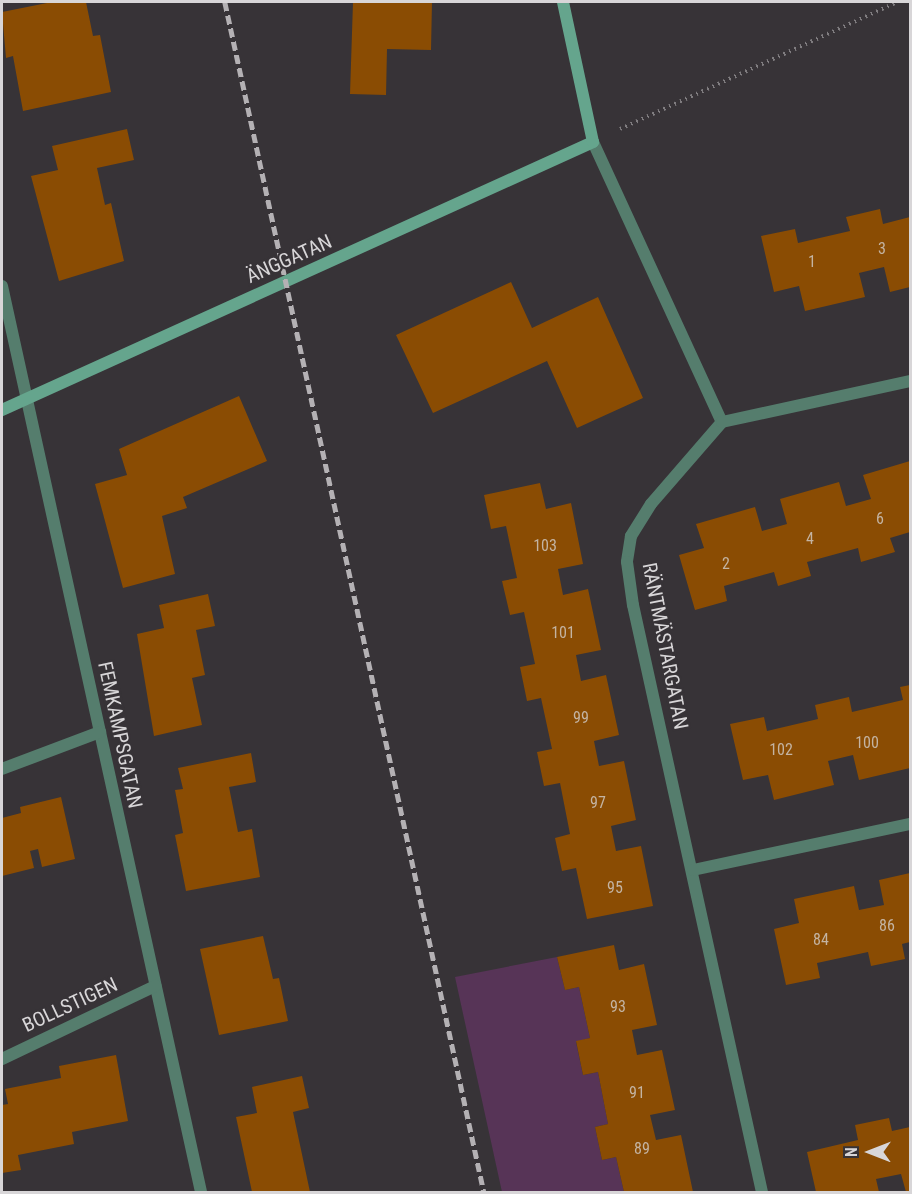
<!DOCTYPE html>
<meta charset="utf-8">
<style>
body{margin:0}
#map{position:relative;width:912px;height:1194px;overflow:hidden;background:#373337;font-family:"Roboto Condensed",sans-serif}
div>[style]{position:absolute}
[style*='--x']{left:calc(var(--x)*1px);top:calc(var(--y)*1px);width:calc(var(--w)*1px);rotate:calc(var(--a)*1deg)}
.green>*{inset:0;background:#573457}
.building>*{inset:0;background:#8a4c03}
.path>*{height:4px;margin-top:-2px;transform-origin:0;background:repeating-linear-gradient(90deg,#807d80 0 1.5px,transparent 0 6px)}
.street>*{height:12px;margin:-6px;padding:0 6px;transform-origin:6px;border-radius:6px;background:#557d6d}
.secondary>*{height:12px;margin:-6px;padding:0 6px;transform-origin:6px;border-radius:6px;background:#65a58d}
.rail>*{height:4.5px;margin-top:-2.25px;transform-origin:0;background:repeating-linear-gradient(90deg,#b4b1b4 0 9px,transparent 0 13.5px)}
span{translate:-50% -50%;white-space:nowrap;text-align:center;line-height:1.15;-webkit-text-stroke:4.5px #373337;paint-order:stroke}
.number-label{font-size:16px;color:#c4b4a3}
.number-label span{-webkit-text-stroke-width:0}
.street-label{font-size:20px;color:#d8d6d8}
.frame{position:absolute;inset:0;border:3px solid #d8d6d8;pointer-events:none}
.north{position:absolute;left:840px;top:1122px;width:60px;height:60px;-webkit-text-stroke:4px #373337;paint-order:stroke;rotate:270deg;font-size:16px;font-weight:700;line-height:24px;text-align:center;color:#d8d6d8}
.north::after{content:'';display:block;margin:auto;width:21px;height:27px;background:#d8d6d8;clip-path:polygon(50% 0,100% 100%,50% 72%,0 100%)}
</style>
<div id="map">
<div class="green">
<i style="clip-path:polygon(557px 957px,565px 990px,579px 987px,590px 1038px,576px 1042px,583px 1075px,598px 1072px,608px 1124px,595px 1127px,602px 1160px,616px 1157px,624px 1192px,502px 1192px,455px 977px)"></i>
</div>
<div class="building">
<i style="clip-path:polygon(52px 2px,86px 2px,93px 36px,100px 35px,111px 92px,23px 111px,13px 56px,6px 58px,2px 12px)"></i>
<i style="clip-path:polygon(353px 2px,432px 2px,431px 50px,387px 49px,386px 95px,350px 94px)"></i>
<i style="clip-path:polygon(127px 129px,134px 160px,97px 168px,105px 205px,111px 203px,124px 261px,59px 281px,31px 176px,58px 170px,52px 146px)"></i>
<i style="clip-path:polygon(880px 209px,883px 224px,910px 217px,910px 287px,890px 292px,884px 267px,859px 273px,865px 297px,805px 311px,799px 286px,774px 292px,761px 236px,795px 229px,798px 243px,850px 231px,846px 217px)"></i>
<i style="clip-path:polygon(511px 282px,532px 328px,598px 297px,643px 398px,577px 428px,547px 361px,433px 413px,396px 335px)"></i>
<i style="clip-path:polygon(239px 396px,267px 461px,183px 497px,187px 508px,162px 516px,175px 574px,123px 588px,95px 484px,127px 475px,119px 449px)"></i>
<i style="clip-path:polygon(910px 461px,910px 532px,890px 538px,895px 552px,861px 562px,858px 548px,807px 562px,811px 576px,778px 586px,774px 572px,724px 586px,727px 601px,695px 610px,679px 555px,704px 548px,696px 524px,755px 507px,762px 531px,787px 524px,780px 499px,839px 482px,846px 506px,871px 499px,863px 475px)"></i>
<i style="clip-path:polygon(540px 483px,546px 509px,571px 503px,583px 564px,558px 569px,563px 595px,588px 589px,601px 650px,576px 655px,581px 681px,606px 675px,619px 735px,594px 741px,599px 766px,624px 761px,636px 820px,611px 826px,616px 851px,641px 846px,653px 906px,587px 919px,576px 868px,562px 871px,555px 838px,570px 834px,560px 783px,544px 786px,537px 752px,552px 749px,541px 698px,527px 701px,520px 667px,535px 664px,524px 612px,510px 615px,502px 581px,517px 578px,506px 526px,491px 529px,484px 495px)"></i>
<i style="clip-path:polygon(208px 594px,215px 626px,196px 630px,205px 675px,192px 678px,202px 725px,154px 736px,137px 634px,164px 628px,159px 605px)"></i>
<i style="clip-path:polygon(910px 685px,910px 768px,859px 780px,853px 755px,828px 761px,834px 785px,774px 800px,768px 775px,743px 780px,730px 724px,764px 717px,767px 731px,818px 719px,815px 705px,849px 697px,852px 712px,903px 700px,900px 687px)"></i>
<i style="clip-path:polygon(251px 753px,256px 782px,229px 787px,238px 832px,252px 829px,260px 877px,186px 891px,175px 835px,183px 833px,175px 790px,183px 789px,178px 768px)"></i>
<i style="clip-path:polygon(61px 797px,75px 859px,42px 867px,38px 849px,30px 851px,34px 868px,2px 876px,2px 818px,21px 813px,20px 807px)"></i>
<i style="clip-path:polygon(910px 873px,910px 942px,902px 944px,905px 959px,871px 966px,868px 952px,817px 963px,820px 978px,786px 985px,774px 929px,799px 923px,794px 899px,854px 886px,859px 910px,884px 905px,879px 880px)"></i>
<i style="clip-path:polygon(263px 936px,273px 979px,279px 978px,288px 1021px,219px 1035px,200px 949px)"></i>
<i style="clip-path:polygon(614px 945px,619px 970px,644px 964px,657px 1025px,632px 1030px,637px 1055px,662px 1050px,675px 1110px,650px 1115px,656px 1140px,681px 1135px,693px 1192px,624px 1192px,616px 1157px,602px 1160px,595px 1127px,608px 1124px,598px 1072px,583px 1075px,576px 1041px,590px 1038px,579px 987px,565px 990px,557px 957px)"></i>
<i style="clip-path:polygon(116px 1055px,128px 1121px,72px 1132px,74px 1144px,18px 1155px,21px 1170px,2px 1173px,2px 1105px,8px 1104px,5px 1089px,61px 1078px,59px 1066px)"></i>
<i style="clip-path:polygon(302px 1076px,309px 1108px,293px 1112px,310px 1192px,252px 1192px,236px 1117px,257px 1113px,252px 1087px)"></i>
<i style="clip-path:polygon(889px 1118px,892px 1131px,910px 1127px,910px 1192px,906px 1192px,901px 1174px,876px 1179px,879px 1192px,816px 1192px,807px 1152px,858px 1140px,855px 1125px)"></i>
</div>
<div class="path">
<i style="--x:620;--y:129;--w:305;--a:-24.6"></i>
</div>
<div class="street">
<i style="--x:593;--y:142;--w:308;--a:65.3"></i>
<i style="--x:722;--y:422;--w:108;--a:130.9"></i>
<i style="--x:651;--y:504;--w:38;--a:122"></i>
<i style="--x:631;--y:536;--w:26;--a:99"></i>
<i style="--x:627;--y:562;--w:43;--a:82.1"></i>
<i style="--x:633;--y:605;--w:601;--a:77.61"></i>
<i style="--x:2;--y:286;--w:928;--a:77.61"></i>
<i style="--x:722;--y:422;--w:192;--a:-12.3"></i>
<i style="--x:2;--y:769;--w:105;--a:-20.7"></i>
<i style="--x:693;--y:870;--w:222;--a:-12"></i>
<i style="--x:2;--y:1059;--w:170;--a:-25.5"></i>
</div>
<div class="secondary">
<i style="--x:2;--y:410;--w:649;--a:-24.39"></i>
<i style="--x:593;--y:142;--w:143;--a:-102.1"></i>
</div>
<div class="rail">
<i style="--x:225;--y:2;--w:1218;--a:77.72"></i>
</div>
<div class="number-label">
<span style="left:882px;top:249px">3</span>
<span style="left:812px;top:262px">1</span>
<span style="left:880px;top:519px">6</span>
<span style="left:810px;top:539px">4</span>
<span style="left:545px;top:546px">103</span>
<span style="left:726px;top:564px">2</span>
<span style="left:563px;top:633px">101</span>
<span style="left:581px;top:718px">99</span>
<span style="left:867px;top:743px">100</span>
<span style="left:781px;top:750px">102</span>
<span style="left:598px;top:803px">97</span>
<span style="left:615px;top:888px">95</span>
<span style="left:887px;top:926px">86</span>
<span style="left:821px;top:940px">84</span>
<span style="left:618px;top:1007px">93</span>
<span style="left:637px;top:1093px">91</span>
<span style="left:642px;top:1149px">89</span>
</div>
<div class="street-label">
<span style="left:289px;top:259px;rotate:-24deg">ÄNGGATAN</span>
<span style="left:665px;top:646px;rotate:79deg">RÄNTMÄSTARGATAN</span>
<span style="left:120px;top:735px;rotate:78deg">FEMKAMPSGATAN</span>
<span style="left:70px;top:1005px;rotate:-25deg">BOLLSTIGEN</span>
</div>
<div class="frame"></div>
<div class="north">N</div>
</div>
